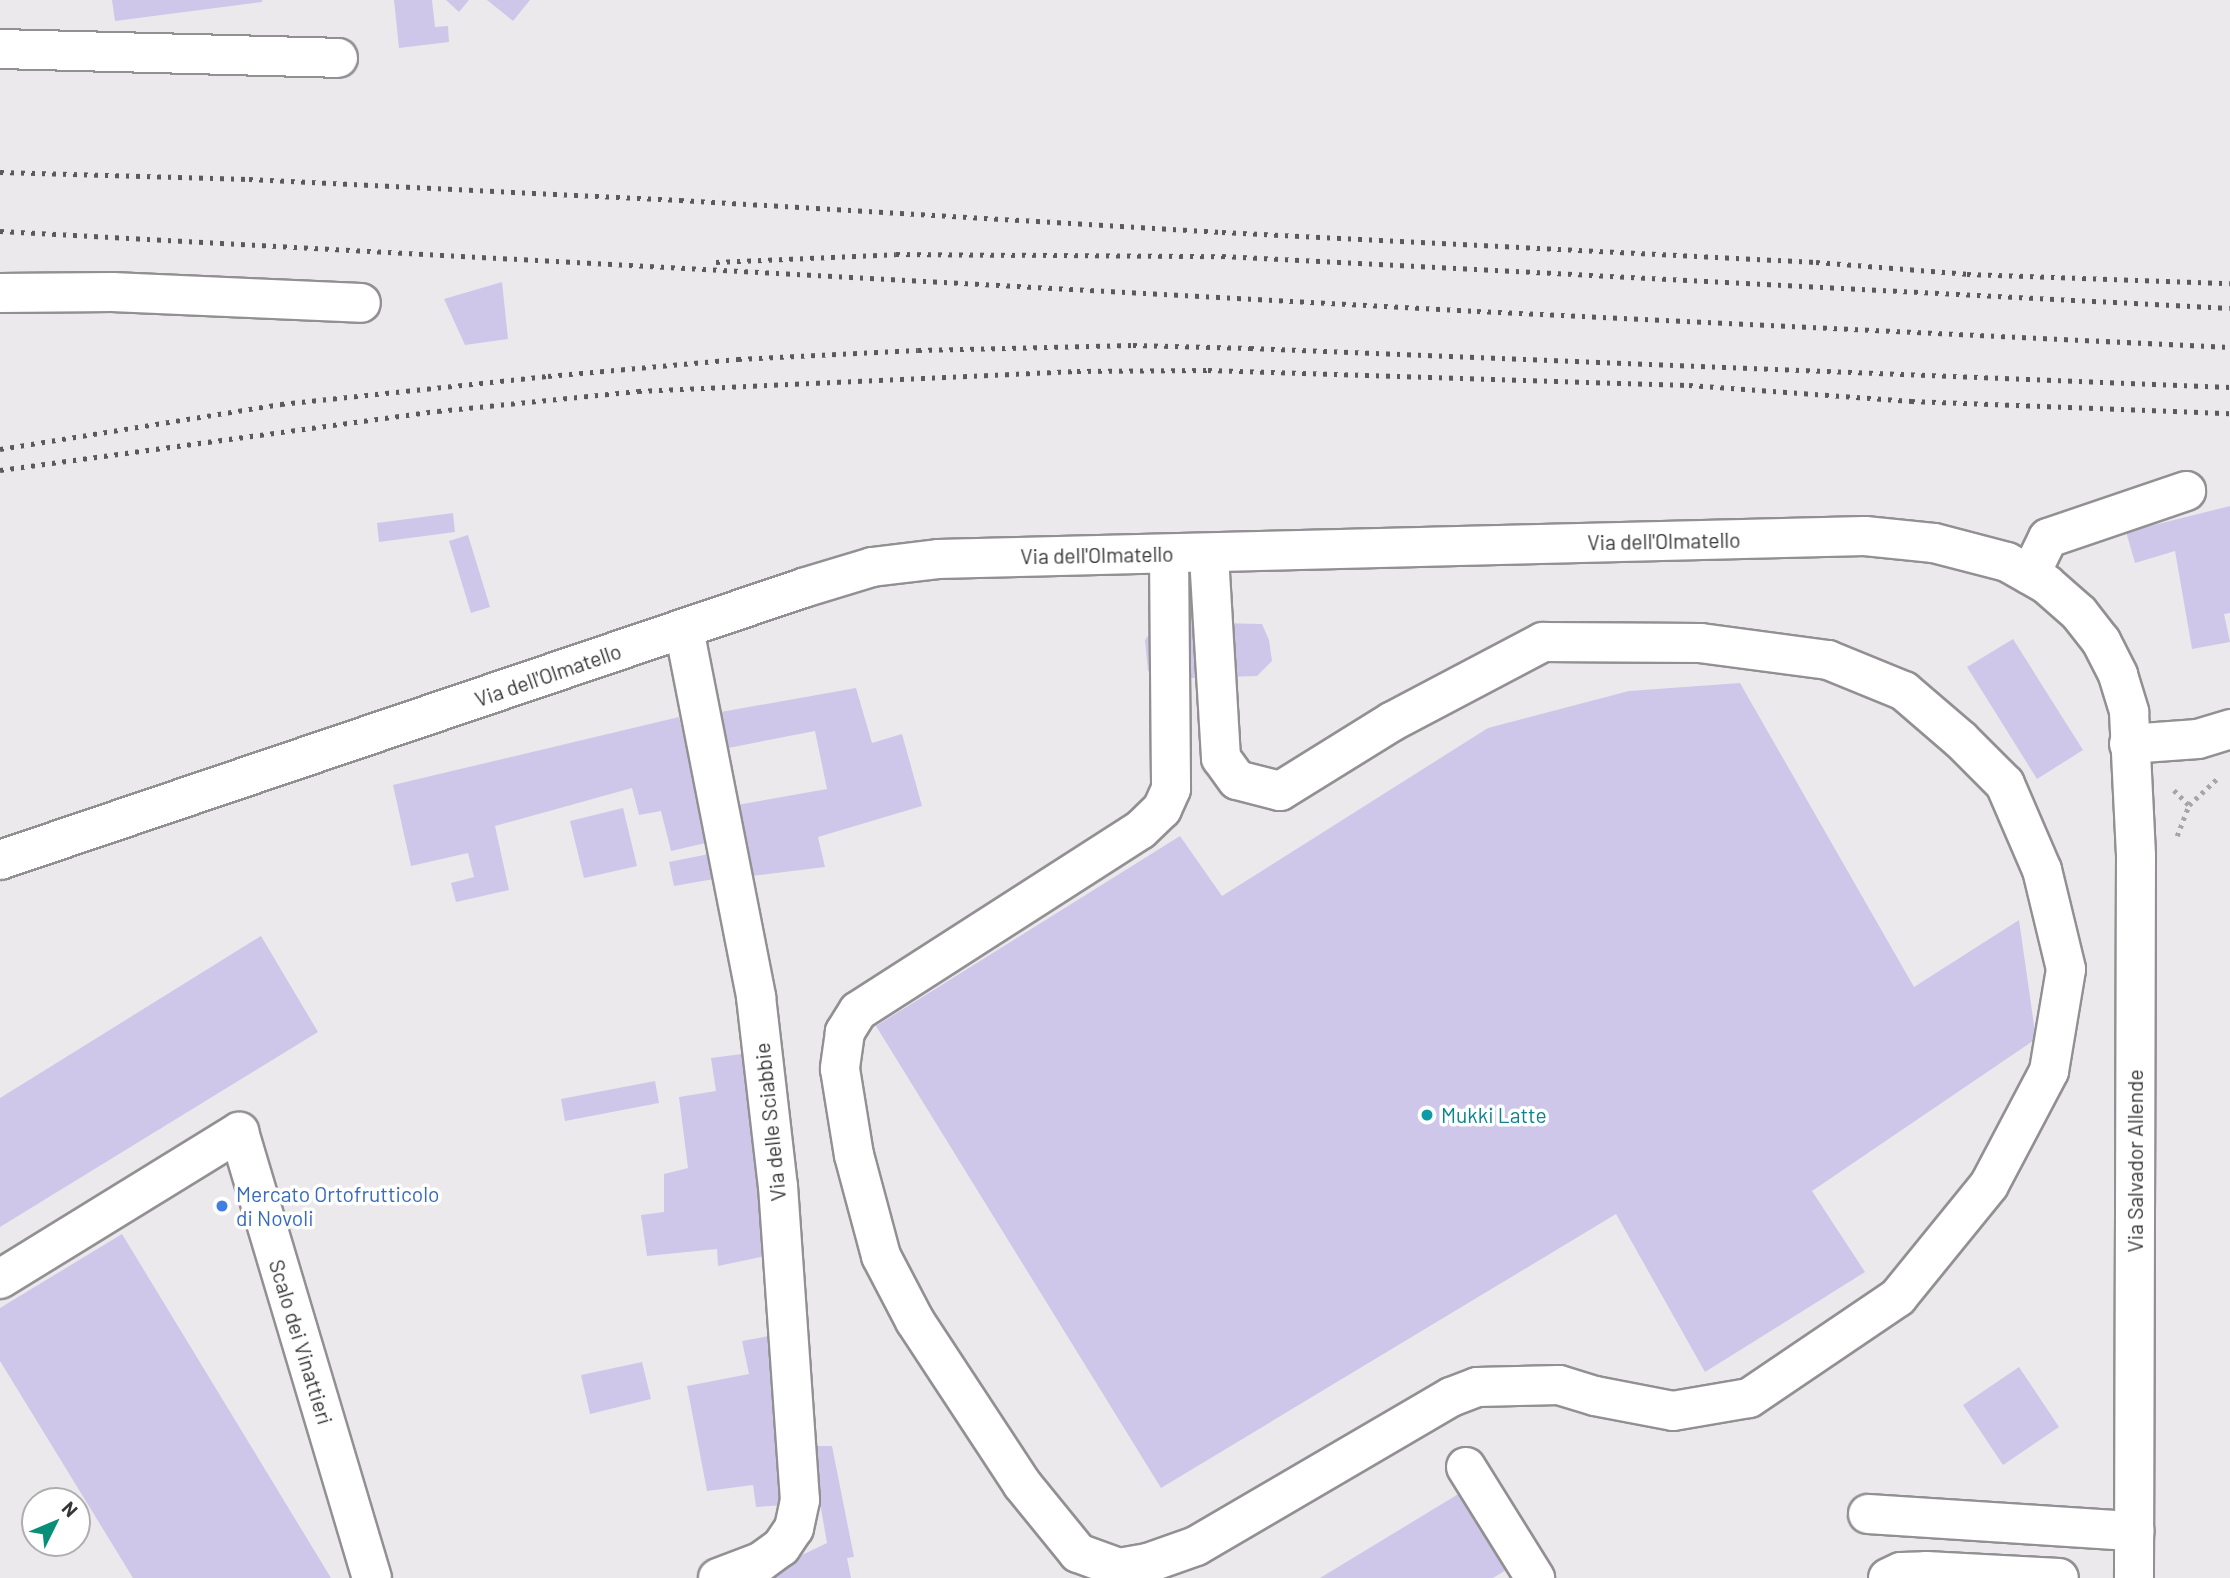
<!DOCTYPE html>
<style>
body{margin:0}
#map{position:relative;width:2230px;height:1578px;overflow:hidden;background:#ece9ed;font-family:Barlow,sans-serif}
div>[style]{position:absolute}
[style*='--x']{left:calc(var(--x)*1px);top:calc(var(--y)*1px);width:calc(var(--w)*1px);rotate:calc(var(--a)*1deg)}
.building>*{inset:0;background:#cec7e9}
.path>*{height:4.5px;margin-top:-2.25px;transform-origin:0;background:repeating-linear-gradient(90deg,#a7a5a8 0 3.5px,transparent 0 8.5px)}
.roads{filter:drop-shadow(2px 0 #939094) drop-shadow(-2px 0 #939094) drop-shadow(0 2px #939094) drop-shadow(0 -2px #939094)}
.minor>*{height:38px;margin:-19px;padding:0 19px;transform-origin:19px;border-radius:19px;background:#fff}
.rail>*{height:5px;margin-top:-2.5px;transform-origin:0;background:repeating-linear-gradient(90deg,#5a595b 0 3.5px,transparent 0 10.5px)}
.dots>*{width:19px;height:19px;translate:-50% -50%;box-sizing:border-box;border:4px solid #fff;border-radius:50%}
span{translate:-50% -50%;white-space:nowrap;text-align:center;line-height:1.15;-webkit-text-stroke:7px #fff;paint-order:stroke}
.street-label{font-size:21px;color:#363537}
.culture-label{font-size:21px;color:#0d838f}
.left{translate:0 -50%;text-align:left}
.shop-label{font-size:21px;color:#366cbe}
.north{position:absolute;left:21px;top:1487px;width:70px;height:70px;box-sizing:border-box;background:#fff;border:2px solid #afaeaf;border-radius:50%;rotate:47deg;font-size:19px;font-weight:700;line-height:28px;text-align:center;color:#363537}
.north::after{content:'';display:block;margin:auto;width:24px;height:32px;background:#098f77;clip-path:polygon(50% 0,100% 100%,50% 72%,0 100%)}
</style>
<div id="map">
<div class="building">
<i style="clip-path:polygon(112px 0,262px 0,262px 2px,115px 21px)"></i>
<i style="clip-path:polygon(394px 0,432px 0,435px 27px,448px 26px,449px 42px,399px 48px)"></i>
<i style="clip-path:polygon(446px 0,469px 0,459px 12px)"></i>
<i style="clip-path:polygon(487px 0,530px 0,513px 21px)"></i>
<i style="clip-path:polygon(502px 282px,508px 339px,465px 345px,444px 299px)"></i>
<i style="clip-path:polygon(2230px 506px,2230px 613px,2224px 614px,2230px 642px,2192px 649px,2175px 551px,2135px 563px,2126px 532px)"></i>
<i style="clip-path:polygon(453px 513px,455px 532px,379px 542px,377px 523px)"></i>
<i style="clip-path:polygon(468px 535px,490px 607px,471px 613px,449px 541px)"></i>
<i style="clip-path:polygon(1173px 622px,1262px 624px,1269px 640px,1272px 661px,1257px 676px,1158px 679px,1148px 671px,1145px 640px,1154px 628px)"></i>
<i style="clip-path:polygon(2013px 639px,2083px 750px,2037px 779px,1967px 667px)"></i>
<i style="clip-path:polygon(1740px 683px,1914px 987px,2019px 920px,2036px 1039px,1812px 1191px,1865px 1272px,1705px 1372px,1616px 1214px,1161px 1488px,876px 1026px,1180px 836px,1222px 896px,1488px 728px,1629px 691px)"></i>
<i style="clip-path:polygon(856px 688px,872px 743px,902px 734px,922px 806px,818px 837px,825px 867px,743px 877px,731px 806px,827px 789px,815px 731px,723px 749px,715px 713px)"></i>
<i style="clip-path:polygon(679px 717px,710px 842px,671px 851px,661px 811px,639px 815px,632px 788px,495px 826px,509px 890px,456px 902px,451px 883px,474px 877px,468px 853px,411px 866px,393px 785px)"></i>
<i style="clip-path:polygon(623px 808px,637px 866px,584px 878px,570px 821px)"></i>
<i style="clip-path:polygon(709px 854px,714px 879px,674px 886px,669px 862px)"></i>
<i style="clip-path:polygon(261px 936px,318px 1032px,0 1227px,0 1098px)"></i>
<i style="clip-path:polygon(742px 1054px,761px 1167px,761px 1257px,718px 1266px,717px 1249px,647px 1256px,641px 1215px,664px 1212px,664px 1174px,688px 1168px,679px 1097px,716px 1091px,711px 1058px)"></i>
<i style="clip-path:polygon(655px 1081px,659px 1103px,565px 1121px,561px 1099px)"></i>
<i style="clip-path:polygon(122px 1234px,331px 1578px,133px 1578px,0 1361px,0 1308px)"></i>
<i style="clip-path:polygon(769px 1336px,786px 1505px,756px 1507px,753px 1485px,707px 1491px,687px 1386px,749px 1374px,742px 1341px)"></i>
<i style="clip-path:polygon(642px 1362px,651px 1399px,590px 1414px,581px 1375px)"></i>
<i style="clip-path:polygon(2019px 1367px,2059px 1427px,2003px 1465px,1963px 1405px)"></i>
<i style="clip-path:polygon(810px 1446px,832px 1446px,854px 1557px,847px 1558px,851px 1578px,754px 1578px,827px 1543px)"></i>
<i style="clip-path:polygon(1460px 1493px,1506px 1570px,1493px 1578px,1320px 1578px)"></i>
</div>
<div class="path">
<i style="--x:2174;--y:790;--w:21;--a:45"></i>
<i style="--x:2177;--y:836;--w:33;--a:-69"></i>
<i style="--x:2189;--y:805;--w:42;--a:-43.1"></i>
</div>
<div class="roads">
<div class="minor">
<i style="--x:0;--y:49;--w:338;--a:1.5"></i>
<i style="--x:0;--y:293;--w:112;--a:-0.5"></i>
<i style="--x:112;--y:292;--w:249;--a:2.5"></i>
<i style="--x:1169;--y:554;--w:235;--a:89.5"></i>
<i style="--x:1171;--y:789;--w:22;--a:114"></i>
<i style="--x:1162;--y:809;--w:30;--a:136"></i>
<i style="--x:1140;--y:830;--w:335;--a:147.3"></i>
<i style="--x:858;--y:1011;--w:25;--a:122"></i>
<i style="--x:845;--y:1032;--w:37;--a:98"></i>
<i style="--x:840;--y:1069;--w:87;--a:80.8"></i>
<i style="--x:854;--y:1155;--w:105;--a:75"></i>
<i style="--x:881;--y:1256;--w:73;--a:62.4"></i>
<i style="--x:915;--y:1321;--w:195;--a:56.7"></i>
<i style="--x:1022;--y:1484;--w:89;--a:50.9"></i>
<i style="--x:1078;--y:1553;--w:44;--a:20.1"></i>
<i style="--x:1119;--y:1568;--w:29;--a:-10"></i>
<i style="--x:1148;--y:1563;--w:51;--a:-19.5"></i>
<i style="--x:1196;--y:1546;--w:295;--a:-30.3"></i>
<i style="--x:1451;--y:1397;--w:28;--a:-21"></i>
<i style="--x:1477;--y:1387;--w:82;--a:-1.4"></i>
<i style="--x:1559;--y:1385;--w:38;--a:17"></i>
<i style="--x:1595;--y:1396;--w:79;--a:10.9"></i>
<i style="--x:1673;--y:1411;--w:77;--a:-9.7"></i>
<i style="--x:1749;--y:1398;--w:180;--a:-34.1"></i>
<i style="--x:1898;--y:1297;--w:144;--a:-50.9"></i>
<i style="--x:1989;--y:1185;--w:129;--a:-62.2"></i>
<i style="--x:2049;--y:1071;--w:103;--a:-80.5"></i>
<i style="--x:2066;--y:969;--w:102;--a:-103.6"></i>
<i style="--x:2042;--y:870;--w:94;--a:-113.3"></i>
<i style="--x:2005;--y:784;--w:62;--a:-135"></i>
<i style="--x:1961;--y:740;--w:75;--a:-139.3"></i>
<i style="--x:1904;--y:691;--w:82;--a:-157.8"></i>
<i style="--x:1828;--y:660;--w:128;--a:-172.4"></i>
<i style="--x:1701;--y:643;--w:158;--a:-179.6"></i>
<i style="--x:1543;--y:642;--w:170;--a:152.2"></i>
<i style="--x:1393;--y:721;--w:133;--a:148.2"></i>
<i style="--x:1280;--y:791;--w:44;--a:-165.7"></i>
<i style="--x:1237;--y:780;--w:27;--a:-126"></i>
<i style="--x:1221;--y:758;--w:205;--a:-93.4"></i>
<i style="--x:2030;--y:575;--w:41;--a:-64.1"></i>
<i style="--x:2048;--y:538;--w:146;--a:-18.8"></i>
<i style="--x:684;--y:629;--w:375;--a:78.9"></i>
<i style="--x:756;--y:997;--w:190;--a:83.4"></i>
<i style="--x:778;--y:1186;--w:315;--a:86"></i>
<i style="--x:800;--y:1500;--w:29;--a:102"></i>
<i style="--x:794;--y:1528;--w:23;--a:124"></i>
<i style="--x:781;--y:1547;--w:26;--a:144"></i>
<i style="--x:760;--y:1562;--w:45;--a:159.1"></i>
<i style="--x:2129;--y:744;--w:69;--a:-4.1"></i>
<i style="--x:2198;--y:739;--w:34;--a:-17"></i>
<i style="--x:0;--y:860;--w:848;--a:-18.71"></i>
<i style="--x:803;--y:588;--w:72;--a:-16.9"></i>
<i style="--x:872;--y:567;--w:66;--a:-6.9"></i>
<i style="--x:938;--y:559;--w:927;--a:-1.42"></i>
<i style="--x:1865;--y:536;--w:69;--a:5.8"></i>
<i style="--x:1934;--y:543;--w:75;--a:14.6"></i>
<i style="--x:2007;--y:562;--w:45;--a:29.4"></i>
<i style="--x:2046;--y:584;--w:44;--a:41.3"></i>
<i style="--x:2079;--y:613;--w:36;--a:52"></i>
<i style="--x:2101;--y:641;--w:38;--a:63"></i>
<i style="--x:2118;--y:675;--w:39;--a:73"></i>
<i style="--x:2129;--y:712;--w:144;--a:87.2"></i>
<i style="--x:2136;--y:856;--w:722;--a:90.16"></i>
<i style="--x:0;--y:1279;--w:281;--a:-31.6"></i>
<i style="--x:239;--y:1132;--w:465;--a:73.4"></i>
<i style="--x:1466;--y:1467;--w:131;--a:58.1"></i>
<i style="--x:1868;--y:1514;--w:267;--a:3.7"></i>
<i style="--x:1888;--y:1578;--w:14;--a:-25"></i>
<i style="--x:1901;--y:1572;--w:25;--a:-2"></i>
<i style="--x:1926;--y:1571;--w:133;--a:3"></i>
</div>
</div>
<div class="rail">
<i style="--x:0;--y:172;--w:249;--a:1.6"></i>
<i style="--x:249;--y:179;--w:432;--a:2.8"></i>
<i style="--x:680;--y:200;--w:543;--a:3.38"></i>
<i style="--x:1222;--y:232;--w:595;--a:2.89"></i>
<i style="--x:1816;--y:262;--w:151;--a:4.5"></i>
<i style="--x:1967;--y:274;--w:263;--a:2"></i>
<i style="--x:0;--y:231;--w:1479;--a:3.1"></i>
<i style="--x:1477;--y:311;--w:754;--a:2.74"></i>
<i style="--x:716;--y:262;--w:180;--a:-2.5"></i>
<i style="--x:896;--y:254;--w:326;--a:0.4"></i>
<i style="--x:1222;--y:256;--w:1009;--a:2.95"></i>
<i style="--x:0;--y:449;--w:285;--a:-9.1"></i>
<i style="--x:281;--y:404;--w:268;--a:-6"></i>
<i style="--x:548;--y:376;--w:191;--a:-5.1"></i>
<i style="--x:738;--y:359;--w:180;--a:-2.9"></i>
<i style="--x:918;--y:350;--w:215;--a:-1.3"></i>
<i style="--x:1133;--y:345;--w:117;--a:1.5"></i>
<i style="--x:1250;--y:348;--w:981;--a:2.28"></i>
<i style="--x:0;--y:470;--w:442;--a:-7.7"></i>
<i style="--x:438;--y:411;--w:201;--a:-5.7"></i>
<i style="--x:638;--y:391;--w:439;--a:-2.6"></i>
<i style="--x:1077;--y:371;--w:131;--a:-0.4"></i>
<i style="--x:1208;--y:370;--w:481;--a:1.8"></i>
<i style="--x:1689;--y:385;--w:223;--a:4.1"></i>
<i style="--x:1911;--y:401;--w:319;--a:2.2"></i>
</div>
<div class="dots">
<i style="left:1427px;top:1115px;background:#0f9aa8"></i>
<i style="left:222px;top:1206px;background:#3f7fe0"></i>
</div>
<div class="street-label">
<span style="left:1664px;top:541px;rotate:-1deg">Via dell'Olmatello</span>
<span style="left:1097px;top:555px;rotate:-1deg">Via dell'Olmatello</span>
<span style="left:548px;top:675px;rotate:-19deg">Via dell'Olmatello</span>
<span style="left:770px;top:1122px;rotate:-96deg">Via delle Sciabbie</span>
<span style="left:2135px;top:1161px;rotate:-90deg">Via Salvador Allende</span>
<span style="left:301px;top:1342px;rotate:73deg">Scalo dei Vinattieri</span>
</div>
<div class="culture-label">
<span class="left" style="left:1441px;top:1115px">Mukki Latte</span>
</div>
<div class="shop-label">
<span class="left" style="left:236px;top:1206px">Mercato Ortofrutticolo<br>di Novoli</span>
</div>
<div class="north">N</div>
</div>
